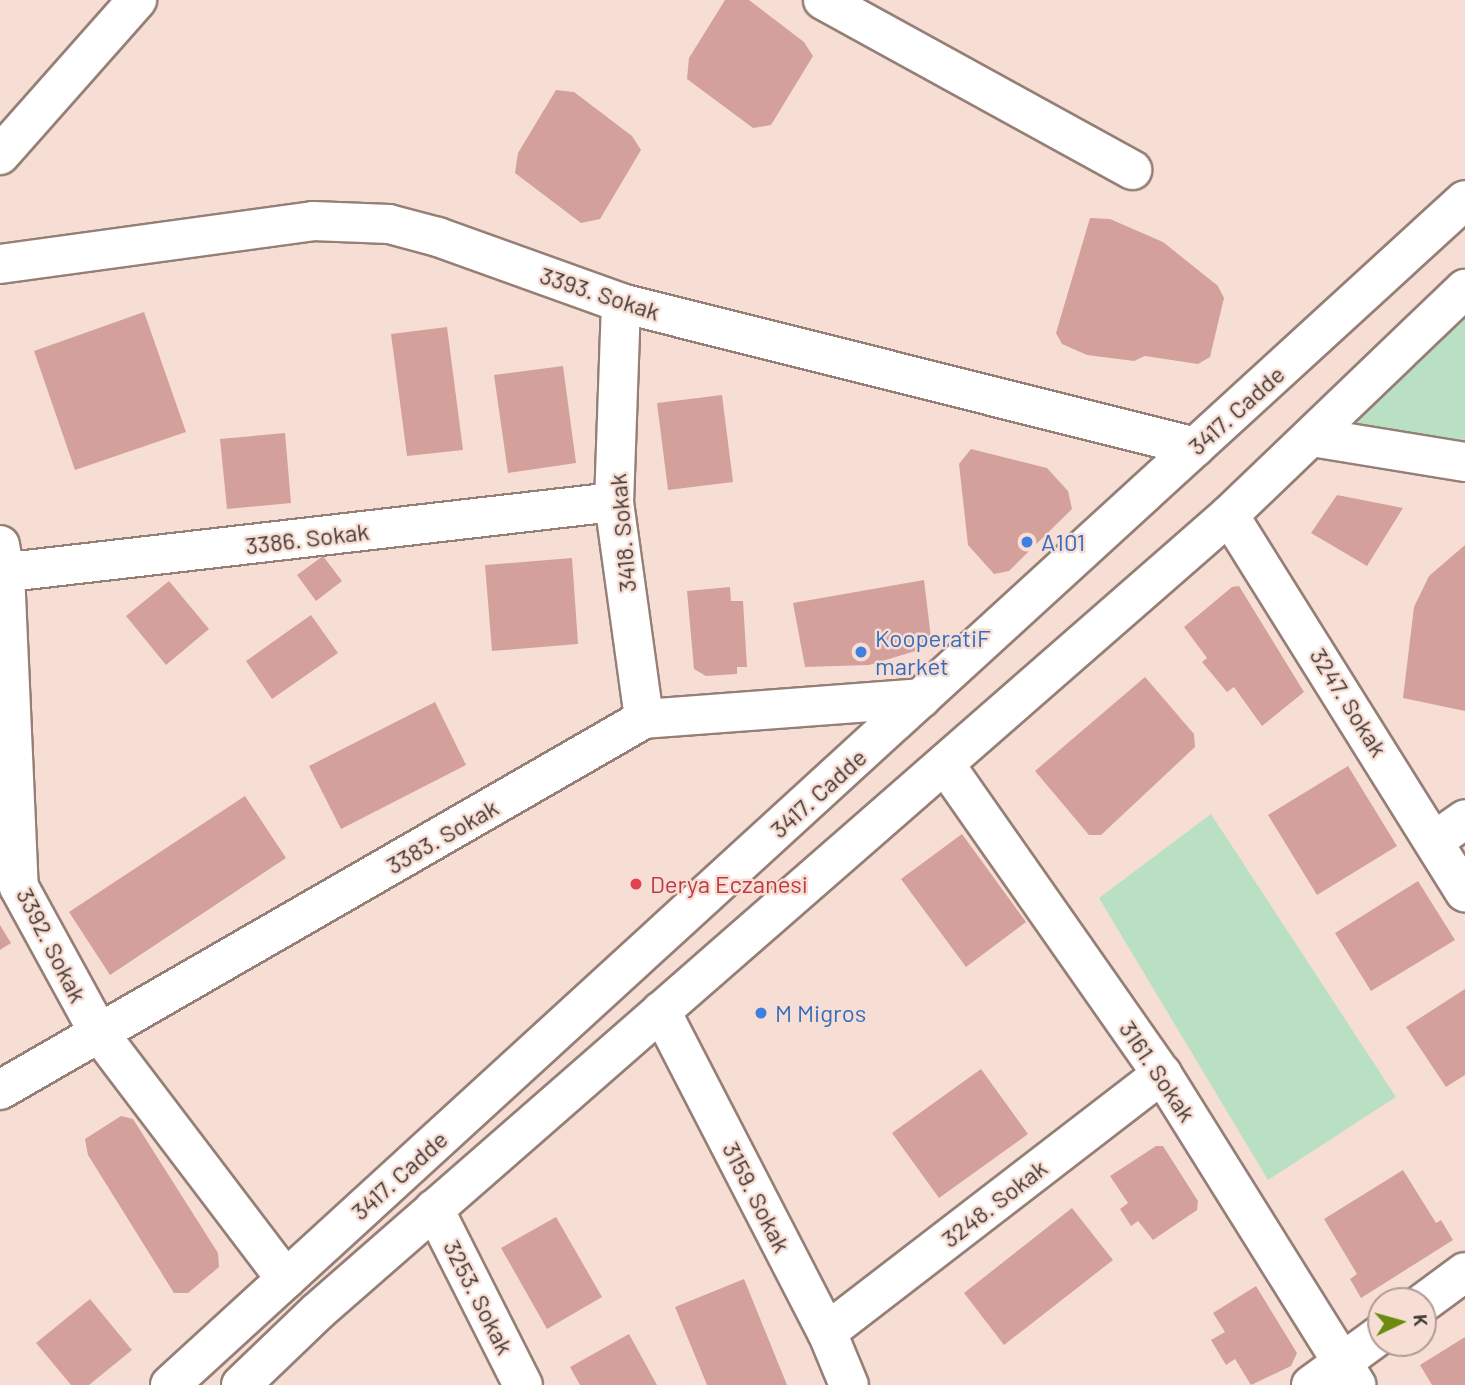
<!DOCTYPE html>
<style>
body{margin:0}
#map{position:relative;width:1465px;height:1385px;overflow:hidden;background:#f7ded4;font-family:Barlow,sans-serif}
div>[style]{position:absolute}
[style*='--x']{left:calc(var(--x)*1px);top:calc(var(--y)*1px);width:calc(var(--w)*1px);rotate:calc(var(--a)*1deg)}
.green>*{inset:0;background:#bae0c3}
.building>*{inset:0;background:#d4a09c}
.roads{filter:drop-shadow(2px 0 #957f76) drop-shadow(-2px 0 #957f76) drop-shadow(0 2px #957f76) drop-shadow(0 -2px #957f76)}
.minor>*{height:38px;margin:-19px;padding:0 19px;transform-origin:19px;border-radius:19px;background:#fff}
.tertiary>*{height:38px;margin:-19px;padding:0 19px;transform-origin:19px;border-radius:19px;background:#fff}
.dots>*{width:19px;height:19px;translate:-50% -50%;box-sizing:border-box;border:4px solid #f7ded4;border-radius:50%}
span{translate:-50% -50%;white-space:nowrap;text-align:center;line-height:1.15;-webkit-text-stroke:5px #f7ded4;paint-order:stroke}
.street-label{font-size:24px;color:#443a36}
.shop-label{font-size:24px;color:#366cbe}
.left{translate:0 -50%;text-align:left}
.health-label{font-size:24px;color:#be3a42}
.north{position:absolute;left:1367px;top:1287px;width:70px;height:70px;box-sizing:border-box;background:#f7ded4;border:2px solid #af9c95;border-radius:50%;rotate:85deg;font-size:19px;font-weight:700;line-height:28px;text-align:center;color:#443a36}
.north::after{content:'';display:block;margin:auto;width:24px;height:32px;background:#6a8b0e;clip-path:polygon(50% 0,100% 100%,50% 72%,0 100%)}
</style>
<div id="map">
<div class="green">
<i style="clip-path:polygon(1465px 318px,1465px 444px,1345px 422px)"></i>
<i style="clip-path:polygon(1211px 814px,1396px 1097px,1268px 1180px,1099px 898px)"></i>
</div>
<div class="building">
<i style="clip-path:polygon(725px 0,749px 0,804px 42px,813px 56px,771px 125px,753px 128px,687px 79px,689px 58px)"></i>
<i style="clip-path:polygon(556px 90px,574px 92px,632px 136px,641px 150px,600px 219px,581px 223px,515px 173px,518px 153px)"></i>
<i style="clip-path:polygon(1090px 218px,1110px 219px,1163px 242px,1218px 286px,1224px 298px,1210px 357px,1198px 364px,1145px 356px,1134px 361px,1087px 355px,1062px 344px,1056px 333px)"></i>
<i style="clip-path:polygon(144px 312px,186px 432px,75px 470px,34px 351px)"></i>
<i style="clip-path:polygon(447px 327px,463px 450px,407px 456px,391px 334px)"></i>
<i style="clip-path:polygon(563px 366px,576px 463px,508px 473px,494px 375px)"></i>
<i style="clip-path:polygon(722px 395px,733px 482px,668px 490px,657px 403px)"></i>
<i style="clip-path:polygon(285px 433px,291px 503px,227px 509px,220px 439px)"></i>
<i style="clip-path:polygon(971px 449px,1047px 468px,1068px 491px,1072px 509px,1009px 571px,994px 574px,968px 545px,959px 464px)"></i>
<i style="clip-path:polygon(1337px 495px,1403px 508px,1367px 566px,1311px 533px)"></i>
<i style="clip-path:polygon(1465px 545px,1465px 711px,1403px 698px,1414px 607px,1429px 576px)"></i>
<i style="clip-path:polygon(323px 556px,342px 581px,316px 601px,297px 575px)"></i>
<i style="clip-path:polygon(572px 558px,578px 644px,492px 651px,485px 565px)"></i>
<i style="clip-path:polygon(924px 580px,932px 646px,869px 665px,805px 667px,793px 603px)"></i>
<i style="clip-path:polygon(169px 581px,209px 629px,166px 665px,126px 616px)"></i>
<i style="clip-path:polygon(1239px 586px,1304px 692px,1262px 726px,1234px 687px,1227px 692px,1202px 662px,1207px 658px,1184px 627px,1232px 587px)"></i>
<i style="clip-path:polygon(730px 587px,731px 601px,743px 601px,747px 667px,737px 667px,737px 674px,706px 676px,694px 669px,687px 591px)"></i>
<i style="clip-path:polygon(311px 615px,338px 653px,272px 699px,246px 661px)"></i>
<i style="clip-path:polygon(1145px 677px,1194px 734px,1195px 747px,1101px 835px,1089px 835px,1035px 771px)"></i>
<i style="clip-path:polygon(435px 702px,466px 765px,341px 829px,309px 766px)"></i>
<i style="clip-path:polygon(1348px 766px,1397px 846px,1317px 895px,1268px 815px)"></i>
<i style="clip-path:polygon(245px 796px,286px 858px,110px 975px,69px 912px)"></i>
<i style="clip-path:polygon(962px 834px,1026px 922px,966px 967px,901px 879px)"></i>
<i style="clip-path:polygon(1418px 881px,1455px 940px,1371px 991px,1335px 933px)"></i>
<i style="clip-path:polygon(0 925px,11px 943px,0 950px)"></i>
<i style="clip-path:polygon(1465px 989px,1465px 1075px,1446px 1087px,1406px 1027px)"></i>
<i style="clip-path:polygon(981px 1069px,1028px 1134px,939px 1198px,892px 1133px)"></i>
<i style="clip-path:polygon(121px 1116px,133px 1119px,218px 1253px,219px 1267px,188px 1293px,174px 1293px,88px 1155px,85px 1139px)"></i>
<i style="clip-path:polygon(1156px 1146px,1163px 1146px,1198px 1201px,1197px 1210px,1153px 1240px,1138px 1221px,1131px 1226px,1120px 1209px,1128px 1203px,1110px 1176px)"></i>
<i style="clip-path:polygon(1403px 1170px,1436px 1223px,1441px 1220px,1453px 1240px,1361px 1298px,1350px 1279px,1357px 1274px,1324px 1219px)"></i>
<i style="clip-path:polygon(1072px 1208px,1113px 1260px,1004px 1345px,964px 1293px)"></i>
<i style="clip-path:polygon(556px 1217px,602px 1297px,547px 1329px,501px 1248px)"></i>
<i style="clip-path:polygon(744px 1279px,787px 1385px,707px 1385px,675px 1307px)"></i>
<i style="clip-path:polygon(1256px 1286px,1297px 1353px,1291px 1366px,1251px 1385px,1235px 1359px,1226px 1365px,1211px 1340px,1225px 1332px,1213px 1313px)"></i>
<i style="clip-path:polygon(90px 1299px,132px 1350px,89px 1385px,71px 1385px,36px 1343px)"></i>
<i style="clip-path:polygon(629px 1334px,657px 1385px,580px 1385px,570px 1367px)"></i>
<i style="clip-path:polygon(1465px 1337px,1465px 1385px,1432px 1385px,1420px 1365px)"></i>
</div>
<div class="roads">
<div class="minor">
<i style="--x:823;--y:0;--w:353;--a:28.8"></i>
<i style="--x:0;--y:155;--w:207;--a:-48.5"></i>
<i style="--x:0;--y:264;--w:316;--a:-7.8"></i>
<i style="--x:313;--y:221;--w:76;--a:2.3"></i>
<i style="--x:389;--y:224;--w:51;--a:14.9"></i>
<i style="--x:438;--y:237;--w:195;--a:19.8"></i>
<i style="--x:621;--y:303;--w:592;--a:14.08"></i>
<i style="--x:621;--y:303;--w:199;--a:92"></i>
<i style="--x:614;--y:502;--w:219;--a:82.1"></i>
<i style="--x:1229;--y:515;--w:445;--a:58"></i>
<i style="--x:0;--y:545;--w:27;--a:80"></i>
<i style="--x:5;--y:572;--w:315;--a:87.5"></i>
<i style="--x:19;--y:887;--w:166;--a:61.3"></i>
<i style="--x:99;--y:1033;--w:309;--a:52.8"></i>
<i style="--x:0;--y:573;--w:618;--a:-6.6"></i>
<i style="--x:946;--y:766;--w:376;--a:55"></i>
<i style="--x:1162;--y:1074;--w:367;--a:58"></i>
<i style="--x:1434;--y:841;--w:38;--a:-35"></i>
<i style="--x:661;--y:1011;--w:361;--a:62.7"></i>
<i style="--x:827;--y:1332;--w:57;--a:67.5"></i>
<i style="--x:0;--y:1090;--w:743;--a:-29.95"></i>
<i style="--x:644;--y:719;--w:278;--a:-4.3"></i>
<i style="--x:434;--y:1209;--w:197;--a:63.2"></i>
<i style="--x:1423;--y:1303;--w:52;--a:-36.4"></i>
<i style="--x:827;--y:1332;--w:423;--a:-37.6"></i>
<i style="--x:1311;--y:1385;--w:87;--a:-36.1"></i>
</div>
<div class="tertiary">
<i style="--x:1312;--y:437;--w:155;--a:9.3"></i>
<i style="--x:170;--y:1385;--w:1755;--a:-42.46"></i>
<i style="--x:241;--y:1385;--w:105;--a:-43.8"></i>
<i style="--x:317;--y:1312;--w:1211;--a:-41.15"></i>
<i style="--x:1229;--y:515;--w:327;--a:-43.8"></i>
</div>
</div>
<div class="dots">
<i style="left:1027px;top:542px;background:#3f7fe0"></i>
<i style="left:861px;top:652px;background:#3f7fe0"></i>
<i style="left:636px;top:884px;background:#e0444e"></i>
<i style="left:761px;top:1013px;background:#3f7fe0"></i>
</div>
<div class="street-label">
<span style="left:600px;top:293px;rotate:18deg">3393. Sokak</span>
<span style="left:1236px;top:410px;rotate:-42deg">3417. Cadde</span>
<span style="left:622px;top:533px;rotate:-95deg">3418. Sokak</span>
<span style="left:307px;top:538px;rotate:-7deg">3386. Sokak</span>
<span style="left:1349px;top:702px;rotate:58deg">3247. Sokak</span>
<span style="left:818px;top:793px;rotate:-42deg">3417. Cadde</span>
<span style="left:442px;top:836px;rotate:-30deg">3383. Sokak</span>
<span style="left:52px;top:945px;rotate:63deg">3392. Sokak</span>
<span style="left:1158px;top:1071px;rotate:56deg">3161. Sokak</span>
<span style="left:399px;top:1175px;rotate:-42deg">3417. Cadde</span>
<span style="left:757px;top:1197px;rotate:63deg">3159. Sokak</span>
<span style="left:994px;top:1203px;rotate:-38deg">3248. Sokak</span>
<span style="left:479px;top:1297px;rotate:63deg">3253. Sokak</span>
</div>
<div class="shop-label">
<span class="left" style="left:1041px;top:542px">A101</span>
<span class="left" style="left:875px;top:652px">KooperatiF<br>market</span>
<span class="left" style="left:775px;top:1013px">M Migros</span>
</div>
<div class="health-label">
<span class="left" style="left:650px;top:884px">Derya Eczanesi</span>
</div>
<div class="north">K</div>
</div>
